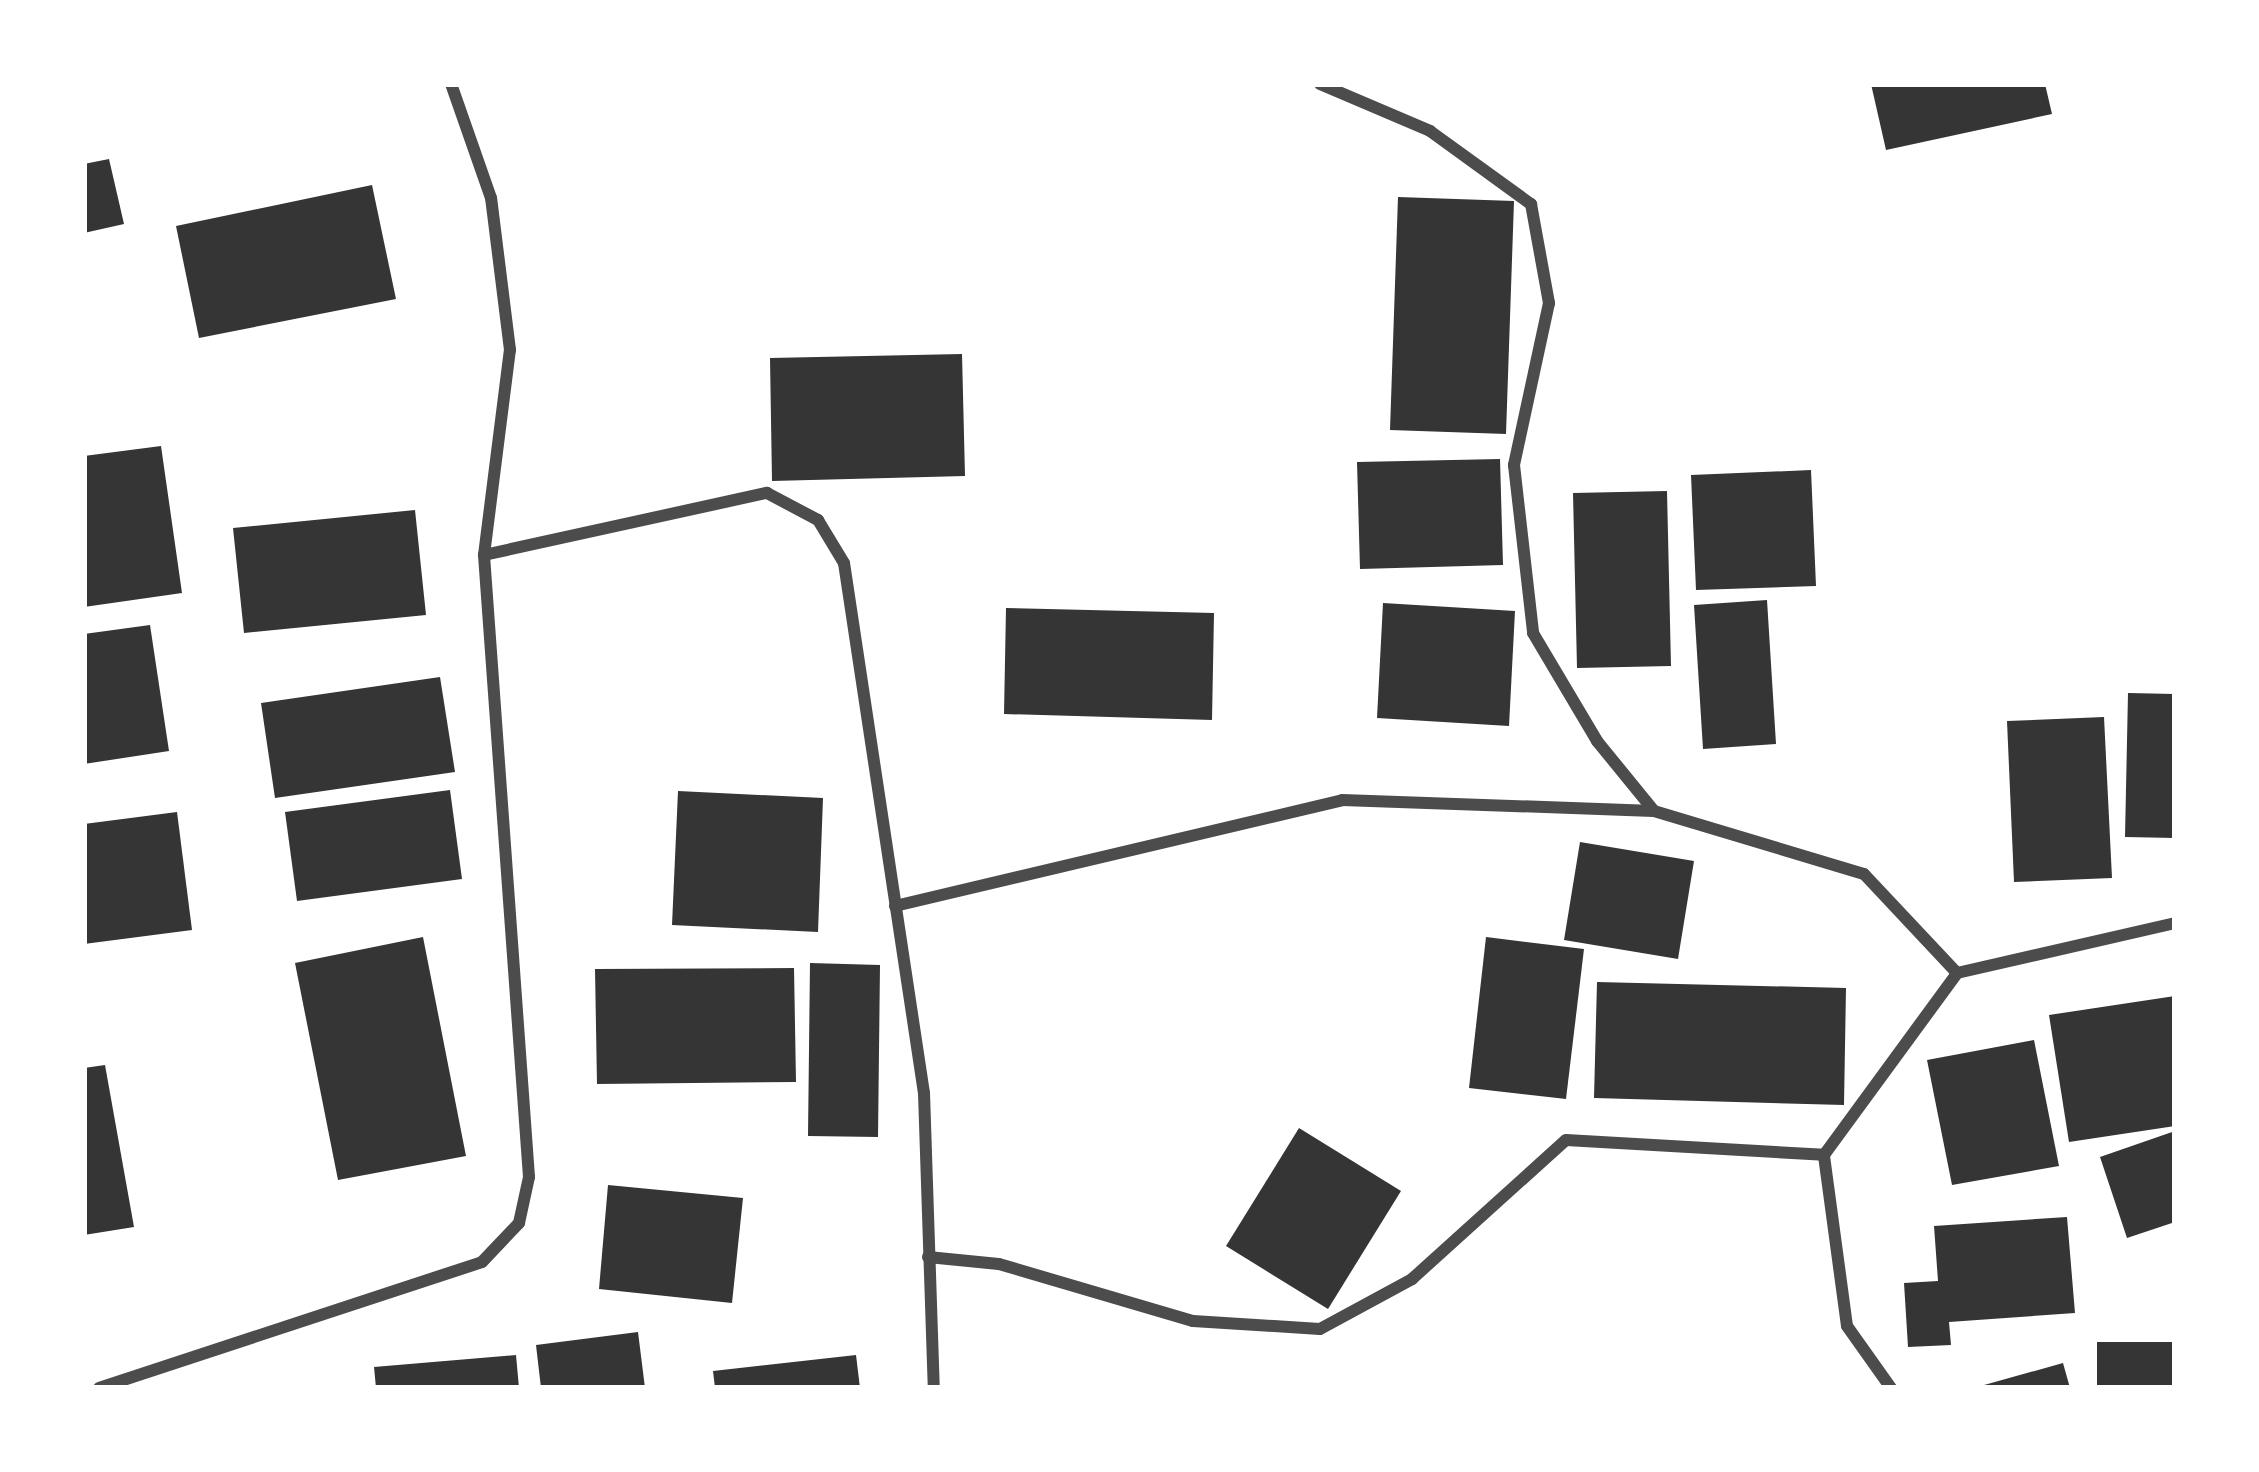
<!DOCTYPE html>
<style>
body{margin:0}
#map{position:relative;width:2259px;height:1472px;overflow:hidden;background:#fff;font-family:"Fira Sans Condensed",sans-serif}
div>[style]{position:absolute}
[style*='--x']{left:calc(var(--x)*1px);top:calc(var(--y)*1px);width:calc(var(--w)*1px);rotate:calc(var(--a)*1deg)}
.building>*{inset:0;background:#353535}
.minor>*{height:12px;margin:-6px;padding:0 6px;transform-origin:6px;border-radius:6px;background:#4c4c4c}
span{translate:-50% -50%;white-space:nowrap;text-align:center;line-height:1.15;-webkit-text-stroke:9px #fff;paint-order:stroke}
.frame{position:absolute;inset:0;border:87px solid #fff;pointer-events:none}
</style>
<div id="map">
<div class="building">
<i style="clip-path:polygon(1871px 84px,2045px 84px,2052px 114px,1886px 150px)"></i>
<i style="clip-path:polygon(109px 159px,124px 224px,84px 233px,84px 164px)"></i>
<i style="clip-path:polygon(372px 185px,396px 299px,199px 338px,176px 226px)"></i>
<i style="clip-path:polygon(1398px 197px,1514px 201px,1506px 434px,1390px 430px)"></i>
<i style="clip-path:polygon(962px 354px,965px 476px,772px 481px,770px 358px)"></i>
<i style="clip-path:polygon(161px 446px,182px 593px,84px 607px,84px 456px)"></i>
<i style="clip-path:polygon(1500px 459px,1503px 565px,1360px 569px,1357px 462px)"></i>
<i style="clip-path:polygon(1811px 470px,1816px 586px,1696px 590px,1691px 475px)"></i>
<i style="clip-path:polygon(1667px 491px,1671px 666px,1577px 668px,1573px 493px)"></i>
<i style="clip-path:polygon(415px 510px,426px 615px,244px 633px,233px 528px)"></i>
<i style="clip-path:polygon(1767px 600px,1776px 744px,1703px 749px,1694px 605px)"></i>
<i style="clip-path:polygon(1383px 603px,1515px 611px,1509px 726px,1377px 718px)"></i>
<i style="clip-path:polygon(1006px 608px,1214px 613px,1212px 720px,1004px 714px)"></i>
<i style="clip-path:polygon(150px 625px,169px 751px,84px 764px,84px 634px)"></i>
<i style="clip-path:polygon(440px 677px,455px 772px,275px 798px,261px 703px)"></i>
<i style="clip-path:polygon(2128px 693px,2175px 694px,2175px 838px,2125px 837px)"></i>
<i style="clip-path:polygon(2104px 717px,2112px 878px,2014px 882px,2007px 721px)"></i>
<i style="clip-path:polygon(450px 790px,462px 879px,297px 901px,285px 812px)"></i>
<i style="clip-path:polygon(678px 791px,823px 798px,818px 932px,672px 925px)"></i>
<i style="clip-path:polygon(177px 812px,192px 930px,84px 944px,84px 824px)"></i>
<i style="clip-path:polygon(1580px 842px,1694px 861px,1678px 959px,1564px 940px)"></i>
<i style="clip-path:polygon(423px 937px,466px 1156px,338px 1180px,295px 963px)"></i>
<i style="clip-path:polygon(1486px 937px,1584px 949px,1566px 1099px,1469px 1088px)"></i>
<i style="clip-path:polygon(810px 963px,880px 965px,878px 1137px,808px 1136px)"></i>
<i style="clip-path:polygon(794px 968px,796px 1082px,597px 1084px,595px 969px)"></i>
<i style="clip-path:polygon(1597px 982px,1846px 988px,1844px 1105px,1594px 1098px)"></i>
<i style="clip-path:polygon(2175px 996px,2175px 1126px,2069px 1142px,2049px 1015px)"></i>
<i style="clip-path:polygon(2034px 1040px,2059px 1166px,1952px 1185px,1927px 1060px)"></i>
<i style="clip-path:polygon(105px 1065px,134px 1227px,84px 1235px,84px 1068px)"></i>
<i style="clip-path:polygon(1299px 1128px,1401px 1191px,1328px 1309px,1226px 1246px)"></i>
<i style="clip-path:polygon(2175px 1131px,2175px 1222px,2127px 1238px,2100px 1157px)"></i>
<i style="clip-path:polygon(608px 1185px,743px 1198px,732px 1303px,599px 1289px)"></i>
<i style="clip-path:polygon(2067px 1217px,2075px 1313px,1949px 1322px,1951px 1345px,1908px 1347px,1904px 1283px,1938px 1281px,1934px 1226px)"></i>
<i style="clip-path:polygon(638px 1332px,645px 1388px,541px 1388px,536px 1345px)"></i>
<i style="clip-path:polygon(2097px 1342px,2175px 1342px,2175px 1388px,2097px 1388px)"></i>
<i style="clip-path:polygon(516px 1355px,519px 1388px,376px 1388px,374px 1367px)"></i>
<i style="clip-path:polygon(856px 1355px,860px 1388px,715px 1388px,713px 1371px)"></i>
<i style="clip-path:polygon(2063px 1363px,2070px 1388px,1977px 1388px,1977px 1387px)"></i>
</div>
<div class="minor">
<i style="--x:1320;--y:84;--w:120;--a:23.1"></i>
<i style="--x:1430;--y:131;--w:125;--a:35.9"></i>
<i style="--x:1531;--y:204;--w:101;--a:79.7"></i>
<i style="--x:1549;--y:303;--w:166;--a:102.2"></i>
<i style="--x:1514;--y:465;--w:169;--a:83.5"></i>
<i style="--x:1533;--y:633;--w:126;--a:59.3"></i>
<i style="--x:1597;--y:741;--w:90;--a:50.8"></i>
<i style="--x:484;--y:555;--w:290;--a:-12.4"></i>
<i style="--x:767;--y:493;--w:58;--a:27.9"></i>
<i style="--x:818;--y:520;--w:50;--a:58.8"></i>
<i style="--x:844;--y:563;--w:536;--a:81.42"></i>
<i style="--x:924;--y:1093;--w:295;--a:88.1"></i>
<i style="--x:895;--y:906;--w:459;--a:-13.3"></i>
<i style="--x:1342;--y:800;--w:312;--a:2"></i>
<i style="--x:1654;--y:811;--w:219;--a:16.7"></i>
<i style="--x:1864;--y:874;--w:136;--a:46.8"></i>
<i style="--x:928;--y:1257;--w:71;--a:5.6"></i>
<i style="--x:999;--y:1264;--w:202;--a:16.4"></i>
<i style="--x:1193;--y:1321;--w:127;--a:3.6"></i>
<i style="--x:1320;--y:1329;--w:105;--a:-28.5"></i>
<i style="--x:1412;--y:1279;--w:207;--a:-42.1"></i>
<i style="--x:1566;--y:1140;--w:258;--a:3.3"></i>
<i style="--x:99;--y:1388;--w:403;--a:-18.2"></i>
<i style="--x:482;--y:1262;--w:54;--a:-46.5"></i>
<i style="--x:519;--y:1223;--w:47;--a:-77.7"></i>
<i style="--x:529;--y:1177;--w:624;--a:-94.14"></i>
<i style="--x:484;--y:555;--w:207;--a:-82.8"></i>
<i style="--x:510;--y:350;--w:153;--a:-97.1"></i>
<i style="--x:491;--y:198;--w:121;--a:-109.3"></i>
<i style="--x:1891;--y:1388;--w:76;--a:-125.4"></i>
<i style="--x:1847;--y:1326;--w:173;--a:-97.7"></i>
<i style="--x:1824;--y:1155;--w:225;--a:-53.8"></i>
<i style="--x:1957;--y:973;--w:224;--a:-12.9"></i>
</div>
<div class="frame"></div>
</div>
